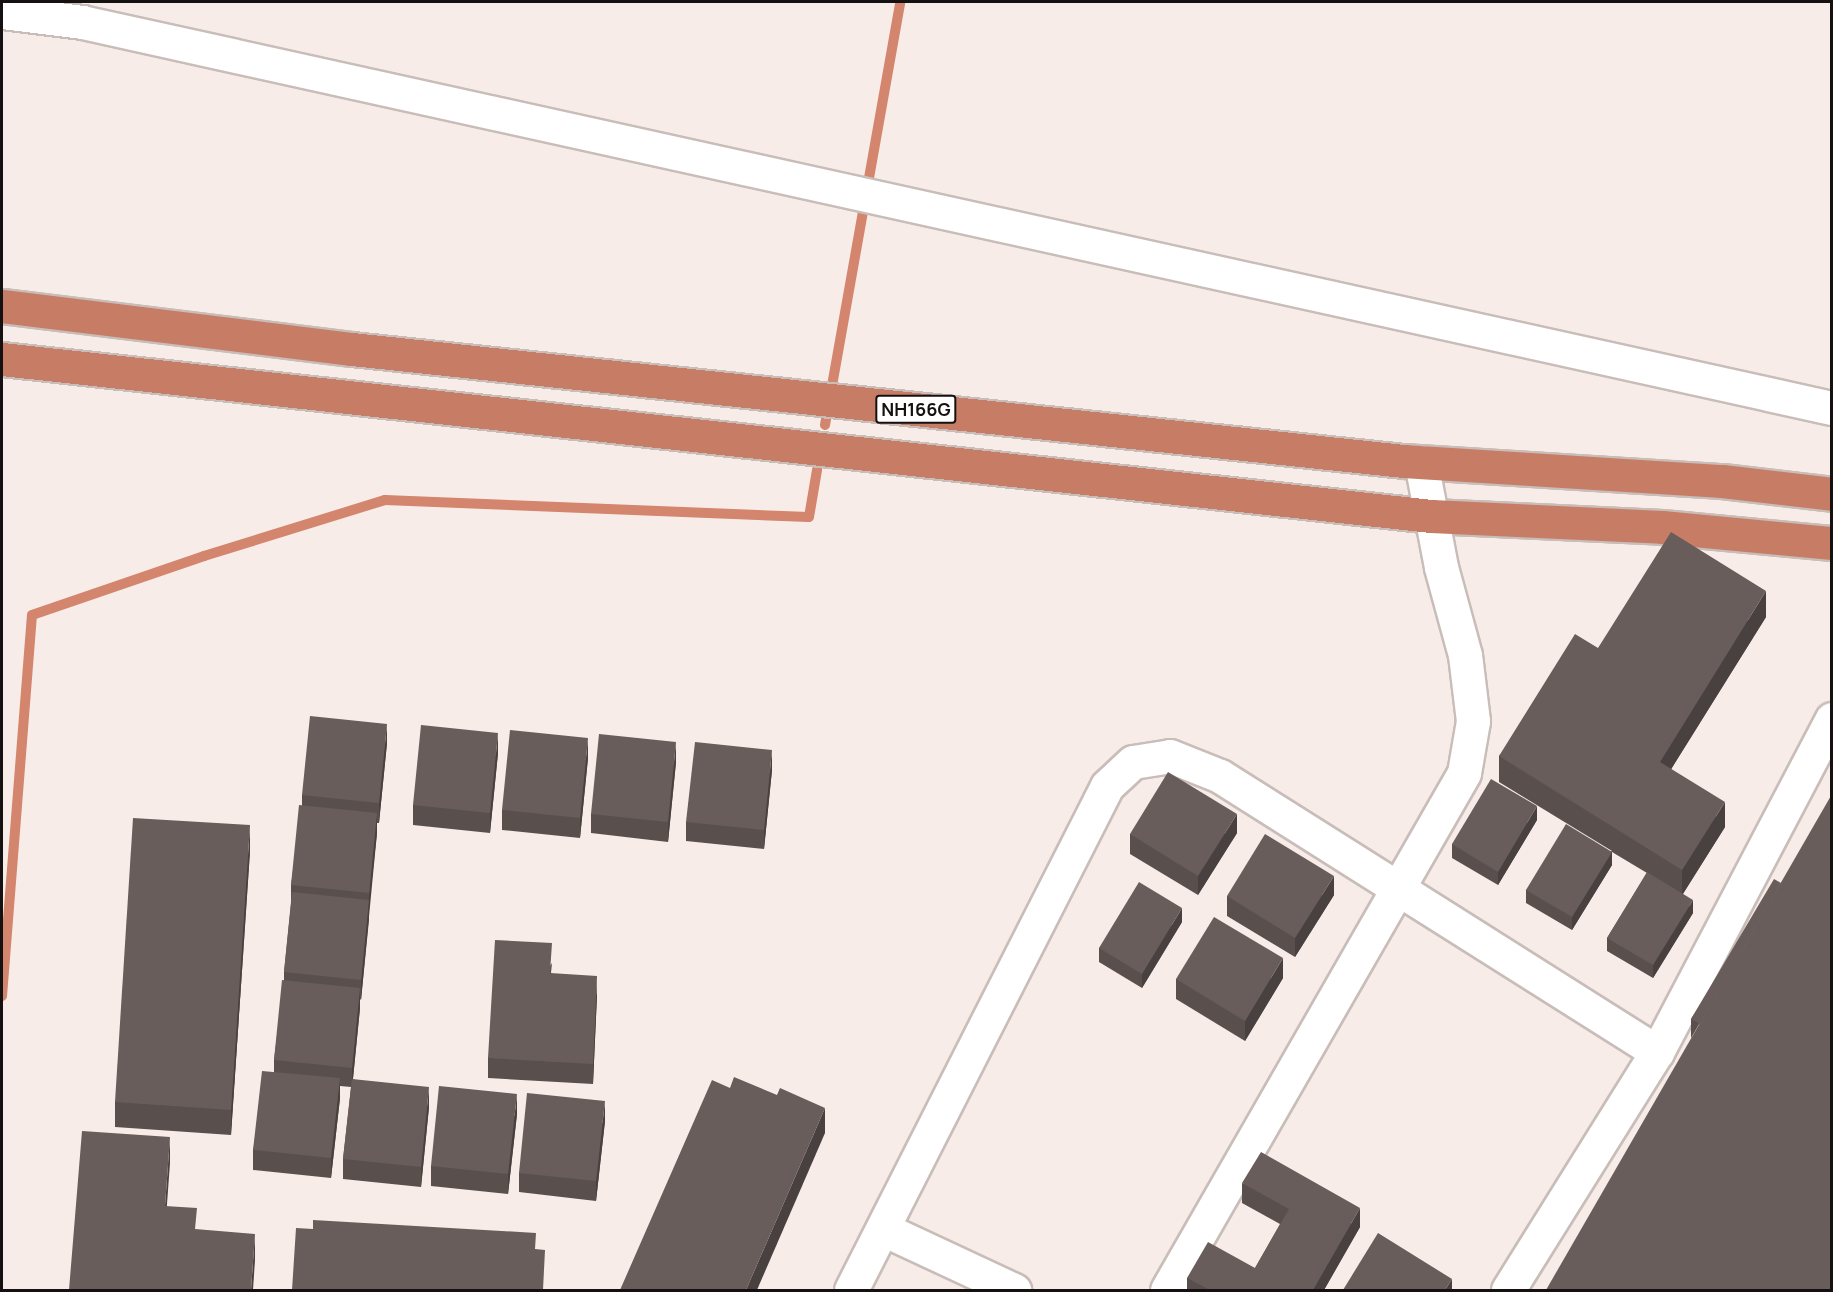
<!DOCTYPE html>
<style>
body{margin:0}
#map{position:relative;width:1833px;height:1292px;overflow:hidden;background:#f8ece8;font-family:Manrope,sans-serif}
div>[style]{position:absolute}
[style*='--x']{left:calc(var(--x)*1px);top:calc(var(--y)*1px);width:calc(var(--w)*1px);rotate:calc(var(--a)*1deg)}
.stream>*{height:10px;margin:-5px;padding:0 5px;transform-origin:5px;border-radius:5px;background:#d3856d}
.roads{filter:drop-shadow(2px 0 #c9bdb9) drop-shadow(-2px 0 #c9bdb9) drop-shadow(0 2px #c9bdb9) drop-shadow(0 -2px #c9bdb9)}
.street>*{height:33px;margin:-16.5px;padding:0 16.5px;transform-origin:16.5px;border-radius:16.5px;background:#fff}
.secondary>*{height:33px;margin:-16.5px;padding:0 16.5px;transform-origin:16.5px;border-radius:16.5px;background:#fff}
.highway>*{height:33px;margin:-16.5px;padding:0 16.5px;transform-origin:16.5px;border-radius:16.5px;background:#c77c65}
.wall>*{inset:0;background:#59504d}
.shaded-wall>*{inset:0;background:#49413f}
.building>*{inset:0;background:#685d5a}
span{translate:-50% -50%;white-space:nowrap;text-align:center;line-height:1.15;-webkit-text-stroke:6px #fff;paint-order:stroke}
.shield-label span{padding:2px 4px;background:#fff;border:2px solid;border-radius:4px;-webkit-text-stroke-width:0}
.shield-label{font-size:18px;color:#151110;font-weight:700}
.frame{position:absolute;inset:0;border:3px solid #151110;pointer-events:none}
</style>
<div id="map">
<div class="stream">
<i style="--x:825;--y:425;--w:430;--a:-79.9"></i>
<i style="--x:2;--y:996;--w:382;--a:-85.5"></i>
<i style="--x:32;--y:615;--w:182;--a:-18.9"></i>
<i style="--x:204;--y:556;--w:189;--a:-17.2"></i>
<i style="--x:385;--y:500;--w:424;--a:2.3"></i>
<i style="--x:809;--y:517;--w:48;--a:-80.3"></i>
</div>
<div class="roads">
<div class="street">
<i style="--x:2;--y:12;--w:81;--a:7.1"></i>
<i style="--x:82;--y:22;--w:1792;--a:12.44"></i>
<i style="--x:883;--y:1229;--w:145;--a:25"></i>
<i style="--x:851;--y:1290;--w:565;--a:-63.07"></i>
<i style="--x:1107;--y:786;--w:35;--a:-43"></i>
<i style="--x:1133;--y:762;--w:37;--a:-9"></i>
<i style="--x:1170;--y:756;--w:54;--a:21.8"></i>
<i style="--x:1220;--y:776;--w:517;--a:32.28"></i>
<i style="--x:1167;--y:1290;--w:596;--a:-60.12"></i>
<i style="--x:1464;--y:773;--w:53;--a:-80.2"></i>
<i style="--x:1473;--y:721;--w:66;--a:-96.9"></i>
<i style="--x:1465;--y:655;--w:91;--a:-105.3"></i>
<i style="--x:1441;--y:567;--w:107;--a:-100.8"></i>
</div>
<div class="secondary">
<i style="--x:1508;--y:1290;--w:281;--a:-58"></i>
<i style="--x:1657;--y:1052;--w:376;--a:-62.3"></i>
</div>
<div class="highway">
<i style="--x:2;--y:306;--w:353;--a:7"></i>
<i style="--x:352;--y:349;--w:1057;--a:6.08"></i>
<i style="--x:1403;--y:461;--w:320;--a:3.6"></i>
<i style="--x:1722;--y:481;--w:111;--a:6.7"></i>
<i style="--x:2;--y:359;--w:1438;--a:6.27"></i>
<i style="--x:1431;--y:516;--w:231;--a:2.7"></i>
<i style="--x:1662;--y:527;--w:171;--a:5.4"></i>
</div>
</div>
<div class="wall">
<i style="clip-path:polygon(1766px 617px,1671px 769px,1725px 827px,1683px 894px,1693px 913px,1653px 978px,1607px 951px,1607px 938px,1647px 873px,1612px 852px,1612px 865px,1572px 930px,1526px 903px,1526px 890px,1612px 851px,1499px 782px,1499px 756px,1598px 648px)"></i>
<i style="clip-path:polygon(387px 743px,379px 823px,377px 823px,377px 833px,369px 906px,369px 920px,361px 1000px,360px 999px,360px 1008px,353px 1079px,429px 1107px,421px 1187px,343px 1179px,343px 1159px,351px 1087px,340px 1086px,340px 1098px,331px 1178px,253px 1170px,253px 1150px,274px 1072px,274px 1060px,284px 980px,284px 972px,291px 904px,291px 885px,302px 806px,302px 795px)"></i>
<i style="clip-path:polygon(498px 753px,490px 833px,413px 825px,413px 805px)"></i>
<i style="clip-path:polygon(588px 758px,580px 838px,502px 830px,502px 810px)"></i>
<i style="clip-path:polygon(676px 762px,668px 842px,591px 833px,591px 814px)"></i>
<i style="clip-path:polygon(772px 770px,764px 849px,686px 841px,686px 822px)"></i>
<i style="clip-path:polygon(1537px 820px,1498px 885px,1452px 858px,1452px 844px)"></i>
<i style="clip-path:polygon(1237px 833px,1198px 895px,1130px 854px,1130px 834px)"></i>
<i style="clip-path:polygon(250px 851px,231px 1135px,115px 1127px,115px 1102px)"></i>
<i style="clip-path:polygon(1781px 883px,1691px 1038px,1691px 1019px)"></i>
<i style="clip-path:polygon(1334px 895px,1295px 957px,1227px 916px,1227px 896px)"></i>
<i style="clip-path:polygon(1182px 922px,1142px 988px,1099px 962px,1099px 948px)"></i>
<i style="clip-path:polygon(552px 963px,551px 973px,597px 995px,593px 1084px,488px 1078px,488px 1058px)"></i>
<i style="clip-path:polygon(1283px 978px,1245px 1041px,1176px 999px,1176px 979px)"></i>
<i style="clip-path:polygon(517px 1114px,508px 1194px,431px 1186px,431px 1166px)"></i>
<i style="clip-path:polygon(605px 1121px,596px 1201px,519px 1192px,519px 1173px)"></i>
<i style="clip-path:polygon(1242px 1183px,1360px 1227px,1324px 1290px,1187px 1290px,1187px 1278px,1255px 1268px,1280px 1224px,1242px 1203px)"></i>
</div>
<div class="shaded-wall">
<i style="clip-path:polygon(1766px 591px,1766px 617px,1660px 787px,1660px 762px)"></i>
<i style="clip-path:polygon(387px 724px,387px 743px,379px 823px,379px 803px)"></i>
<i style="clip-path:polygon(498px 733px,498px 753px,490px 833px,490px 813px)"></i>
<i style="clip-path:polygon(588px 738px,588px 758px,580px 838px,580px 818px)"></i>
<i style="clip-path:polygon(676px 742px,676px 762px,668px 842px,668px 822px)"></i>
<i style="clip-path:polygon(772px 750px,772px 770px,764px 849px,764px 830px)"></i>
<i style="clip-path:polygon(1725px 802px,1725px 827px,1682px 895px,1682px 870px)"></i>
<i style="clip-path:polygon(1537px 806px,1537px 820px,1498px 885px,1498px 872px)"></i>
<i style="clip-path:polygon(377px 813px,377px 833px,361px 1000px,361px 980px)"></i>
<i style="clip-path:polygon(1237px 814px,1237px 833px,1198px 895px,1198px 876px)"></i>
<i style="clip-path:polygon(250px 825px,250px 851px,231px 1135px,231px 1110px)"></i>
<i style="clip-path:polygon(1612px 852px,1612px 865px,1572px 930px,1572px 917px)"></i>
<i style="clip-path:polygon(1334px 876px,1334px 895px,1295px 957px,1295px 938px)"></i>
<i style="clip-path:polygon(1693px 900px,1693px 913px,1653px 978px,1653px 965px)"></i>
<i style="clip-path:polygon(1182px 908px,1182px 922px,1142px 988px,1142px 974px)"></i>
<i style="clip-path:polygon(1283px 958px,1283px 978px,1245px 1041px,1245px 1021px)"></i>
<i style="clip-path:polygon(597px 976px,597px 995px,593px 1084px,593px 1064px)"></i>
<i style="clip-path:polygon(360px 988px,360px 1008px,352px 1088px,352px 1068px)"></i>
<i style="clip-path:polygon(340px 1078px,340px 1098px,331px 1178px,331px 1158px)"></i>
<i style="clip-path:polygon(429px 1087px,429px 1107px,421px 1187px,421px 1167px)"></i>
<i style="clip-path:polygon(517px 1094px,517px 1114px,508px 1194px,508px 1174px)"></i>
<i style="clip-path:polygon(605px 1101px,605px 1121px,596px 1201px,596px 1181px)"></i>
<i style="clip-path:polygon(825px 1108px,825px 1133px,757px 1290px,746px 1290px)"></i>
<i style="clip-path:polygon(170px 1137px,170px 1163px,165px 1231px,165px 1206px)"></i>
<i style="clip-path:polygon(1360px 1208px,1360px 1227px,1324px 1290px,1313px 1290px)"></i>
<i style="clip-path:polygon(255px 1234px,255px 1260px,253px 1290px,251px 1290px)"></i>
<i style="clip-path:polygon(1452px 1279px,1452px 1290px,1445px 1290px)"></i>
</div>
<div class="building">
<i style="clip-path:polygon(1671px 532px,1766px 591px,1660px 762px,1725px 802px,1682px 870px,1499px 756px,1575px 634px,1598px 648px)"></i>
<i style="clip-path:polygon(310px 716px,387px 724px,379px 803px,302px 795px)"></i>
<i style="clip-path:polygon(421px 725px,498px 733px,490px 813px,413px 805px)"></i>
<i style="clip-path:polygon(510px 730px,588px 738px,580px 818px,502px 810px)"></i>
<i style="clip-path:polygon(599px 734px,676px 742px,668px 822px,591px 814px)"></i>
<i style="clip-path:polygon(695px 742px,772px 750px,764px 830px,686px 822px)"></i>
<i style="clip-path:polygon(1168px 772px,1237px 814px,1198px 876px,1130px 834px)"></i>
<i style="clip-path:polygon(1491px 779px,1537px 806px,1498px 872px,1452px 844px)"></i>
<i style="clip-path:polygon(1832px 794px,1832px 1290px,1546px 1290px)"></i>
<i style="clip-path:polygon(299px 805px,377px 813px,369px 893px,291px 885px)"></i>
<i style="clip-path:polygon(133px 818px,250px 825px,231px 1110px,115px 1102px)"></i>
<i style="clip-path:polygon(1566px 824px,1612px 852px,1572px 917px,1526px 890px)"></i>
<i style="clip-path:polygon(1265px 834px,1334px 876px,1295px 938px,1227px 896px)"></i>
<i style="clip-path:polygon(1647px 872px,1693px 900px,1653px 965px,1607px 938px)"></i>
<i style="clip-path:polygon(1774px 879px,1781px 883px,1700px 1024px,1691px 1019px)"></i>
<i style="clip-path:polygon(1139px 882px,1182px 908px,1142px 974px,1099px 948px)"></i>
<i style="clip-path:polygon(292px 892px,369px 900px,361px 980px,284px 972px)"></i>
<i style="clip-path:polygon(1214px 917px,1283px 958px,1245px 1021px,1176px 979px)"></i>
<i style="clip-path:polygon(495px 940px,552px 943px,550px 973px,597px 976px,593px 1064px,488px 1058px)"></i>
<i style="clip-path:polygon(282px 980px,360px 988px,352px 1068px,274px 1060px)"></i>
<i style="clip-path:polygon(262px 1071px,340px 1078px,331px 1158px,253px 1150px)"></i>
<i style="clip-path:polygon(734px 1077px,777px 1095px,780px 1088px,825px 1108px,746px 1290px,620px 1290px,712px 1080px,730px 1088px)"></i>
<i style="clip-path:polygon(352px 1079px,429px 1087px,421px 1167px,343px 1159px)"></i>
<i style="clip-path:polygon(439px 1086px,517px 1094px,508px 1174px,431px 1166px)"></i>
<i style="clip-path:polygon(527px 1093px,605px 1101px,596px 1181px,519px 1173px)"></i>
<i style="clip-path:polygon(82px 1131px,170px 1137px,165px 1206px,197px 1208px,195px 1229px,255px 1234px,251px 1290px,69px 1290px)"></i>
<i style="clip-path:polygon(1261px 1152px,1360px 1208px,1313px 1290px,1210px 1290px,1187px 1278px,1208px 1242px,1255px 1268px,1289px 1209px,1242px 1183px)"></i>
<i style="clip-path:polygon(313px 1220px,536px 1233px,535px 1249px,545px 1250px,543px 1290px,292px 1290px,296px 1228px,313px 1229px)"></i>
<i style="clip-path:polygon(1378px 1233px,1452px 1279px,1445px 1290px,1343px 1290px)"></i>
</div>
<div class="shield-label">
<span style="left:916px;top:409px">NH166G</span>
</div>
<div class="frame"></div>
</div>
